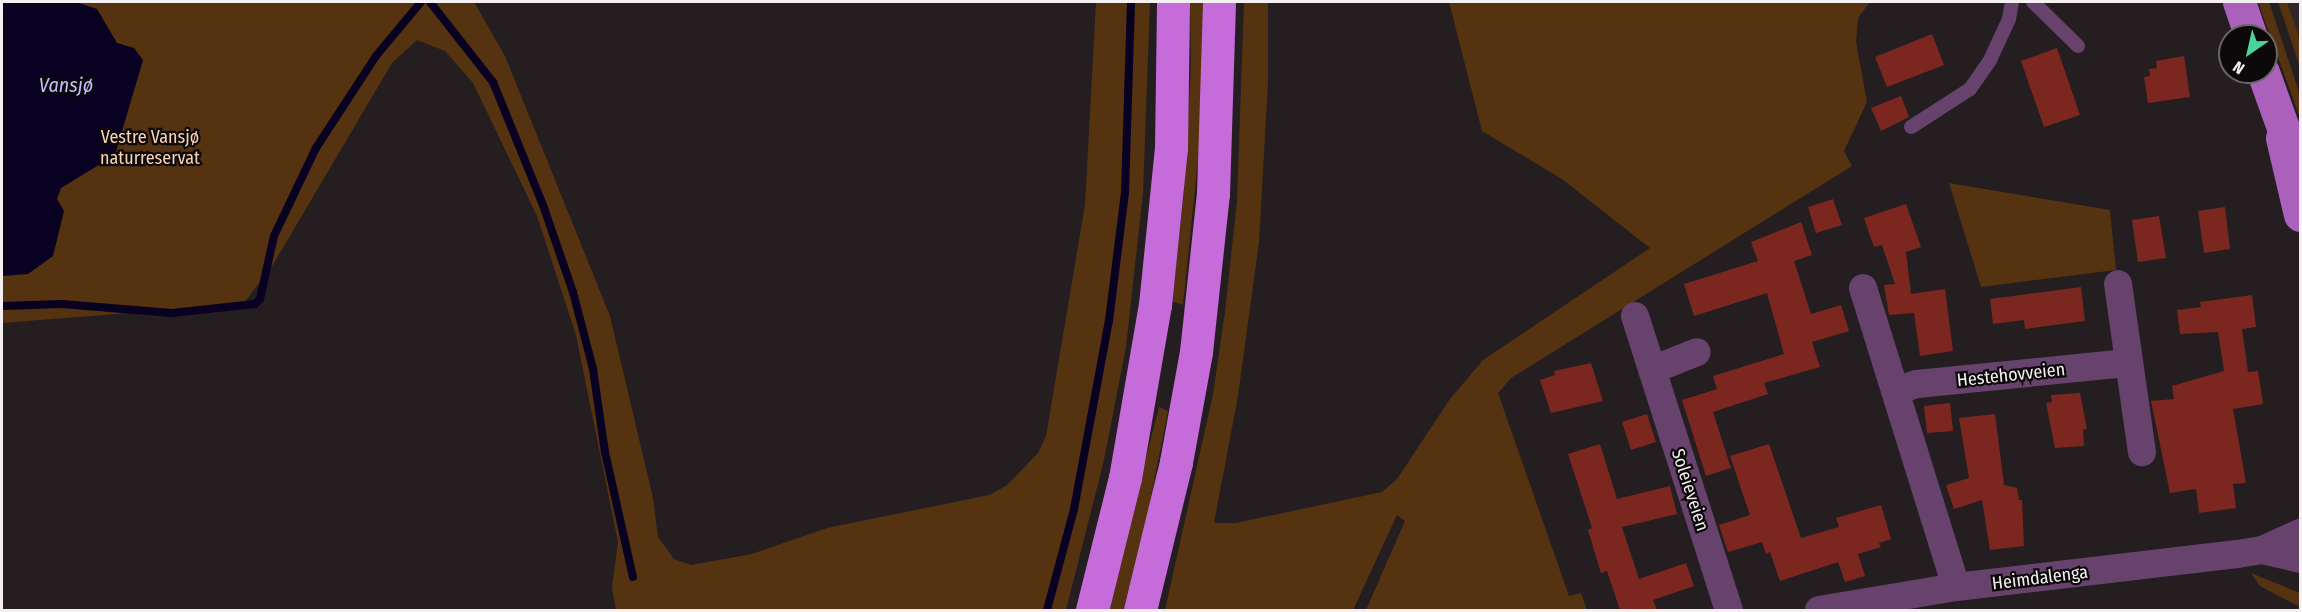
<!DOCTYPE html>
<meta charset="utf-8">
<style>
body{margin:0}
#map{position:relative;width:2302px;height:612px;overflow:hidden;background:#241e21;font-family:"Fira Sans Condensed",sans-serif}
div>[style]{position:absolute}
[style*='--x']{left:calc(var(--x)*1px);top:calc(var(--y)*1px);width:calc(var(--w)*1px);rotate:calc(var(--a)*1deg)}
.built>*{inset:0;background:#31252a}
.green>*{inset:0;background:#553210}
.water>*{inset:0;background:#080122}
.stream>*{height:8px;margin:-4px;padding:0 4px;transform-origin:4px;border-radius:4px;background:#080122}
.building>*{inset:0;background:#7c2620}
.lane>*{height:14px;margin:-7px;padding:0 7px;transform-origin:7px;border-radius:7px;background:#66426d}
.street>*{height:28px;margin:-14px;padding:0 14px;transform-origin:14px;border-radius:14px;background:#66426d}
.primary>*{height:33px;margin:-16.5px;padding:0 16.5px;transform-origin:16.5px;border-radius:16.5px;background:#ab60bb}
.highway>*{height:33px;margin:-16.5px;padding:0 16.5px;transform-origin:16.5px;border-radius:16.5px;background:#c66bda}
span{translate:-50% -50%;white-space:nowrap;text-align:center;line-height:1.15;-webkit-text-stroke:4.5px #0c090a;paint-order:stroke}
.park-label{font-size:18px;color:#fad3b3}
.street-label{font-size:18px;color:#f4eff1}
.water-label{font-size:20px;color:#c0bcfd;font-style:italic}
.frame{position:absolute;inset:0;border:3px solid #f4eff1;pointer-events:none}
.north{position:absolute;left:2218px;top:24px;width:60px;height:60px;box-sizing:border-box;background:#0c090a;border:2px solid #696566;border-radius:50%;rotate:214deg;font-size:16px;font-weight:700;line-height:24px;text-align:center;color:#f4eff1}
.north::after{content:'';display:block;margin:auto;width:21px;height:27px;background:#4cd39b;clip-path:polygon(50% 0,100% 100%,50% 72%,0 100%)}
</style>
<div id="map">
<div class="built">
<i style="clip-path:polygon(2287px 2px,2300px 2px,2300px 39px)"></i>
</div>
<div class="green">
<i style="clip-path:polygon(2px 2px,474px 2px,505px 56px,610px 316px,653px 498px,658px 537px,674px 559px,691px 565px,752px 554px,827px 528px,989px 495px,1006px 486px,1038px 453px,1046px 436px,1085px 205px,1096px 2px,1150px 2px,1143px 193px,1126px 347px,1104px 460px,1066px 610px,616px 610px,612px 588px,618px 542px,576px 335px,537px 216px,473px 83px,445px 51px,417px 40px,392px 63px,271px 268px,243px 304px,2px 323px)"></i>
<i style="clip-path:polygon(1190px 2px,1203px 2px,1203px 111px,1183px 305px,1172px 301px,1184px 191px,1191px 65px)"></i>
<i style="clip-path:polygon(1244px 2px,1268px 2px,1268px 82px,1259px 242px,1238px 396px,1214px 523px,1236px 523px,1382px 492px,1397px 479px,1450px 399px,1483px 360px,1650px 248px,1562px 179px,1482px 131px,1449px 2px,1870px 2px,1858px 18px,1856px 42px,1867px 102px,1844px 151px,1852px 166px,1511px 378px,1498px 393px,1569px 596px,1581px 593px,1587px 610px,1366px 610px,1405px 521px,1397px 515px,1353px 610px,1165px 610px,1213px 394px,1225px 312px,1237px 201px)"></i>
<i style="clip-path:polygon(2258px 2px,2269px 2px,2300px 95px,2300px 118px)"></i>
<i style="clip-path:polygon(2278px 2px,2287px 2px,2300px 39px,2300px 67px)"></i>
<i style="clip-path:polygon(1949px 183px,2110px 210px,2116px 270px,1981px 287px)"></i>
<i style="clip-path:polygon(1159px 407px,1168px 411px,1143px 537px,1123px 610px,1107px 610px)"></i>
<i style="clip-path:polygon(2251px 573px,2300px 593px,2300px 607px,2260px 586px)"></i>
</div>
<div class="water">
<i style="clip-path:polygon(2px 2px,76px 2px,97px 9px,117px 43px,134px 48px,143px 60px,115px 155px,61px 188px,57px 199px,64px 211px,53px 256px,28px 274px,3px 276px)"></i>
</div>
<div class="stream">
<i style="--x:430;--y:2;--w:102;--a:51.8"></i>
<i style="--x:493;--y:82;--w:133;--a:67.9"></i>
<i style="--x:543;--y:205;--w:92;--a:71"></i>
<i style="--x:573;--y:292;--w:80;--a:75.4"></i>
<i style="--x:593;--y:369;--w:84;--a:81.8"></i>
<i style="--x:605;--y:452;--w:128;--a:77.4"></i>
<i style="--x:2;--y:306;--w:60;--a:-1.9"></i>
<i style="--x:62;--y:304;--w:110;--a:4.7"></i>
<i style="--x:172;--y:313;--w:83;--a:-6.2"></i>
<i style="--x:255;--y:304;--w:7;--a:-45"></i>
<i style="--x:260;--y:299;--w:65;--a:-77.5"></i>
<i style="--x:274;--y:236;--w:98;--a:-64.5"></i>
<i style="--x:316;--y:148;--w:110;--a:-56.9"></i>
<i style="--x:376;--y:56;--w:70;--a:-50.2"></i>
<i style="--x:1047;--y:610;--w:105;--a:-75"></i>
<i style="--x:1074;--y:509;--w:191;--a:-79.5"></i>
<i style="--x:1109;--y:321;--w:129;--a:-82.9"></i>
<i style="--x:1125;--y:193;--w:191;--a:-88.2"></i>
</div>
<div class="building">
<i style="clip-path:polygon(1932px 34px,1944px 65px,1887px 87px,1875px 57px)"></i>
<i style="clip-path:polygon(2057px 48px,2080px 115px,2044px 127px,2021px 61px)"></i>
<i style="clip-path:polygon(2184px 56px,2190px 97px,2148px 103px,2144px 77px,2150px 76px,2149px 69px,2157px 68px,2156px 61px)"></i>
<i style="clip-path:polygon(1901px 96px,1909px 117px,1881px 131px,1871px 108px)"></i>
<i style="clip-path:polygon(1833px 199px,1842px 225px,1816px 233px,1808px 207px)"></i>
<i style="clip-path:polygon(1906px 204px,1921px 247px,1906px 252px,1911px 294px,1945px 289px,1953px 351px,1920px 356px,1914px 313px,1889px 315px,1884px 285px,1895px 284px,1882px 245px,1874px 247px,1864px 218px)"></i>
<i style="clip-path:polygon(2225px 207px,2230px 249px,2204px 253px,2198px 211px)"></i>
<i style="clip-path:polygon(2159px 216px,2166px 258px,2138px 262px,2132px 220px)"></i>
<i style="clip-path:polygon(1801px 222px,1812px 255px,1794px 261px,1811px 314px,1841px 305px,1849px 331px,1812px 342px,1820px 367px,1764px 383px,1768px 394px,1713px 412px,1731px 468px,1706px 476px,1682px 400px,1717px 389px,1713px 376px,1784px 354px,1767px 293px,1694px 316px,1684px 284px,1758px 261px,1751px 242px)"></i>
<i style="clip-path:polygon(2081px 287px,2085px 321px,2025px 329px,2024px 320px,1993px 324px,1990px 299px)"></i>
<i style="clip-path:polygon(2252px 295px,2256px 327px,2242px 329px,2248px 372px,2258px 371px,2263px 404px,2233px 409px,2246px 483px,2233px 484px,2236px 508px,2199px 513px,2196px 489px,2170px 493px,2151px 401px,2174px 399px,2172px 386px,2224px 371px,2218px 332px,2180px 334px,2177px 310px,2201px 307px,2200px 302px)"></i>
<i style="clip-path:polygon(1591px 363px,1603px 401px,1551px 413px,1540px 380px,1555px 375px,1554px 371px)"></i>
<i style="clip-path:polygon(2080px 393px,2087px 429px,2083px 430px,2084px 446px,2055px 448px,2046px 403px,2052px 402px,2051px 395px)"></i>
<i style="clip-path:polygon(1950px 403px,1953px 431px,1927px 433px,1924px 406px)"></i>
<i style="clip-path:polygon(1647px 414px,1656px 442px,1631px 450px,1622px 422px)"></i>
<i style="clip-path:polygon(1995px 414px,2004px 485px,2017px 488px,2019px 500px,2022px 500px,2024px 546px,1990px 550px,1982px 500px,1954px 509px,1946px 485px,1969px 478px,1959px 418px)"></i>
<i style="clip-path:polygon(1600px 444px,1617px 499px,1670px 486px,1677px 514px,1622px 527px,1639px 579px,1686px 563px,1694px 586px,1653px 600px,1657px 610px,1620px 610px,1607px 571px,1601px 573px,1588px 530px,1592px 528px,1568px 454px)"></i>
<i style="clip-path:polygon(1769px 444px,1801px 538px,1839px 527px,1836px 518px,1881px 505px,1891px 539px,1879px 543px,1881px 547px,1858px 554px,1865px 576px,1845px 582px,1838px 562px,1780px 581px,1770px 552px,1766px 554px,1762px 542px,1728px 552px,1719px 525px,1750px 515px,1730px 456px)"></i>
</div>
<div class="lane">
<i style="--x:2033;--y:2;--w:63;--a:44.4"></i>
<i style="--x:1911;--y:127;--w:70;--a:-32.8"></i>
<i style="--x:1970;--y:89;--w:35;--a:-55"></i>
<i style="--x:1990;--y:60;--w:45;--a:-65.1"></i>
<i style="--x:2009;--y:19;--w:17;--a:-80"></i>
</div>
<div class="street">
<i style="--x:2118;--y:284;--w:170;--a:81.9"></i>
<i style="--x:1863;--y:288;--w:313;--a:72.7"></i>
<i style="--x:1635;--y:316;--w:309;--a:72.3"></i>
<i style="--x:1652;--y:370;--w:48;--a:-21.8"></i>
<i style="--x:1895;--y:391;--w:23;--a:-18"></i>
<i style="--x:1917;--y:384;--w:211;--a:-5.7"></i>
<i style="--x:2262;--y:550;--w:39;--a:13"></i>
<i style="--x:1819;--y:610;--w:139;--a:-9.5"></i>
<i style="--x:1956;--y:587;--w:283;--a:-6.7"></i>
<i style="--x:2237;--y:554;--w:25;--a:-9"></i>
<i style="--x:2262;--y:550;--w:42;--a:-24.1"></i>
</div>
<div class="primary">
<i style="--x:2239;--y:2;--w:36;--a:71"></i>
<i style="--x:2263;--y:72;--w:59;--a:70.3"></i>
<i style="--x:2283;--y:128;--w:36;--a:62"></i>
<i style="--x:2282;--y:138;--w:79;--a:76.8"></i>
</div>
<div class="highway">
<i style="--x:1092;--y:610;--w:136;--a:-76"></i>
<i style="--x:1125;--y:478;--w:176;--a:-80.2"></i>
<i style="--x:1155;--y:305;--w:158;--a:-84.2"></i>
<i style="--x:1171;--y:148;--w:146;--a:-89.2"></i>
<i style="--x:1140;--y:610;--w:152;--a:-76.3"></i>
<i style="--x:1176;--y:462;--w:112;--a:-79.7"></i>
<i style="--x:1196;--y:352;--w:159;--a:-83.9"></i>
<i style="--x:1213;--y:194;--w:192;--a:-88.2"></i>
</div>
<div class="park-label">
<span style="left:150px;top:148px">Vestre Vansjø<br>naturreservat</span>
</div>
<div class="street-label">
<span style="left:2011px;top:375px;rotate:-6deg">Hestehovveien</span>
<span style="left:1690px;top:490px;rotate:72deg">Soleieveien</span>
<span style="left:2040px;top:578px;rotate:-7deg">Heimdalenga</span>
</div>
<div class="water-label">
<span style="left:66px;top:85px">Vansjø</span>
</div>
<div class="frame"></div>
<div class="north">N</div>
</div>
